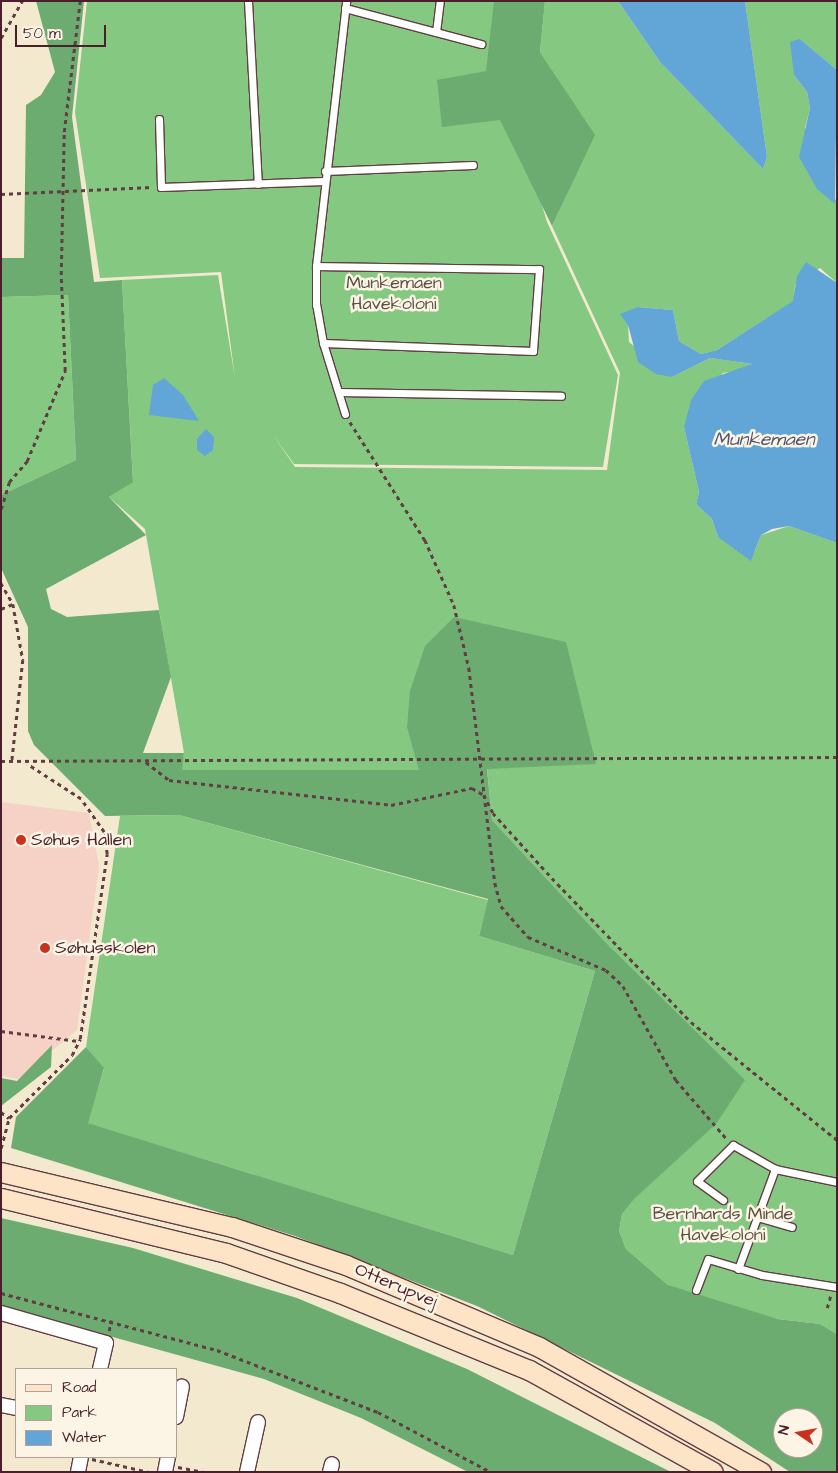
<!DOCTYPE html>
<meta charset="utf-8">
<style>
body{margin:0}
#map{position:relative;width:838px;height:1473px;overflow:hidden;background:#f2e9cf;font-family:"Architects Daughter",sans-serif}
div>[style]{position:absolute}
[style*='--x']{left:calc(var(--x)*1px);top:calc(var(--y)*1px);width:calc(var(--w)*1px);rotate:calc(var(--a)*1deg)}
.built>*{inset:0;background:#f6d1c5}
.green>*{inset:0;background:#85c882}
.forest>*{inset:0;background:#6cac70}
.water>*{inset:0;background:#61a6d7}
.path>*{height:2.5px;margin-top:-1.25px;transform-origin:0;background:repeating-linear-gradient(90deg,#633d44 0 4px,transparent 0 8px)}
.roads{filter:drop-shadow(1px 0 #633d44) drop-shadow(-1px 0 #633d44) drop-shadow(0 1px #633d44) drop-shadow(0 -1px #633d44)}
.service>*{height:7px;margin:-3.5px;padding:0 3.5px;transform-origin:3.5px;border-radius:3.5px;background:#fff}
.minor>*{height:14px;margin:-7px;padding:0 7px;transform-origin:7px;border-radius:7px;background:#fff}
.secondary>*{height:19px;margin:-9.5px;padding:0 9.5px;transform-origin:9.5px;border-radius:9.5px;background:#fee4c6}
.dots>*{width:14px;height:14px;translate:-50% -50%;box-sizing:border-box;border:2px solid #fcf5e5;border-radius:50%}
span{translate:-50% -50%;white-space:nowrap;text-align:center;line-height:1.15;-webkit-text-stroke:5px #fcf5e5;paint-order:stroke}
.park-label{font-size:18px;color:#5c5245}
.poi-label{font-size:18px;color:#4a1f2b}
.left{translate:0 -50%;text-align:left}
.street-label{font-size:18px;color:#4a1f2b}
.water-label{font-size:19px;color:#535570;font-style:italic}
.frame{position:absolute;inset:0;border:2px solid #4a1f2b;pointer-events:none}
.legend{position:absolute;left:15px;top:1368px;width:162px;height:90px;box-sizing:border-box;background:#fcf5e5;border:1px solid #b59f9b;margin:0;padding:6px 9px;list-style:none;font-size:15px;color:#4a1f2b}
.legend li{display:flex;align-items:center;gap:10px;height:25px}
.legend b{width:25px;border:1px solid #b59f9b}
.north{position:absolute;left:773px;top:1408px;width:50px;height:50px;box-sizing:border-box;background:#fcf5e5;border:1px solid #b59f9b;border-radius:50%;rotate:282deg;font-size:14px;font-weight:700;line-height:20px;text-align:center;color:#4a1f2b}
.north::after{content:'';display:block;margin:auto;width:18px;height:22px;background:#c8321e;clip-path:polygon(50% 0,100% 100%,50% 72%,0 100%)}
.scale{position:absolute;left:15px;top:25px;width:91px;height:22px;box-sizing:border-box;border:2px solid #4a1f2b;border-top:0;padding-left:6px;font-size:15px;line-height:18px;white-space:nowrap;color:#4a1f2b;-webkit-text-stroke:4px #fcf5e5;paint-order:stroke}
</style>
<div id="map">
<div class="built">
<i style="clip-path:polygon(1px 802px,89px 813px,99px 866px,77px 1030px,18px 1079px,1px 1076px)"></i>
</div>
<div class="green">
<i style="clip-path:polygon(87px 1px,510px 1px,513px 110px,547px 222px,618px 375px,603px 467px,294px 464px,273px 435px,295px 467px,607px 470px,620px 373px,552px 226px,594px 135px,540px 52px,545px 1px,618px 1px,660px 62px,763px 169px,767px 157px,745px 1px,837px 1px,837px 70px,800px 39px,794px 75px,807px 92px,810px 108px,805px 128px,837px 203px,837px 283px,820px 268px,795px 285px,794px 301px,717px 350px,701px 354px,679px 341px,673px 310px,638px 307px,628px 325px,629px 342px,672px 377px,710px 358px,752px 364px,743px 370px,723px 373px,684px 427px,699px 492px,696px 504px,712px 519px,718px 537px,755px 551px,761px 535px,789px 526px,837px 543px,837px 1334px,820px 1324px,778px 1319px,694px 1296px,668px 1285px,626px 1249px,619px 1231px,622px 1214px,634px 1198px,612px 949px,492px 820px,487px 768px,407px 728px,420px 770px,181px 770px,184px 753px,145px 529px,109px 497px,133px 481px,122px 280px,218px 275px,235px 378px,221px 272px,100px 278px,75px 112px)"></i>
<i style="clip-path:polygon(68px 295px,76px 460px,1px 495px,1px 297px)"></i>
<i style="clip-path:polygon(179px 815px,488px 900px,479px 936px,595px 971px,513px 1255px,87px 1123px,104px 1069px,86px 1047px,120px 816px)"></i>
</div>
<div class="forest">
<i style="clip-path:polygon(evenodd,36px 1px,84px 1px,72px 117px,94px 282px,122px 280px,133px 482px,109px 497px,146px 535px,46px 589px,51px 609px,67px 617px,159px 610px,171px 677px,143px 753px,184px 753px,182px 770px,419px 770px,407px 728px,410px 691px,425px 646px,454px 617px,566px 642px,596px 764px,487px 769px,492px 820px,612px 949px,745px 1080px,716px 1124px,634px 1199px,622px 1214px,619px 1231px,626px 1249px,668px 1285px,778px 1319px,820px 1324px,837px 1334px,837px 1472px,790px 1472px,715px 1423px,477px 1306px,295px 1236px,11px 1148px,16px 1117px,86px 1047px,104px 1068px,88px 1123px,513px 1255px,595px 971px,479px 936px,488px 899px,179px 815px,105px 816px,34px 745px,28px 731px,28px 627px,1px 568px,1px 495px,76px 460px,68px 295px,1px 297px,1px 258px,24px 258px,26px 105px,41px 95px,55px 72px,36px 1px,783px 1418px,813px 1418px,813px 1448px,783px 1448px,783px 1418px)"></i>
<i style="clip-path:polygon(494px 1px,545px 1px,540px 52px,595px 135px,552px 226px,500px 120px,442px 127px,437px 80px,486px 71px)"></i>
<i style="clip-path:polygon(52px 1045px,51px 1067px,1px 1106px,1px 1078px,17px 1081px)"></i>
<i style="clip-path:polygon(1px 1218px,133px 1248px,297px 1298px,467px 1369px,671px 1472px,468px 1472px,361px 1418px,264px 1379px,1px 1306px)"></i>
</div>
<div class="water">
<i style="clip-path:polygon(618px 1px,745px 1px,767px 157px,763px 169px,660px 62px)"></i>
<i style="clip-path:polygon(800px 39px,837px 70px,835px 204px,817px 189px,799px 157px,810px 108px,807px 92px,794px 75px,790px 42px)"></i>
<i style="clip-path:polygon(806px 262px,837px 283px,837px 543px,789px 526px,772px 529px,761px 535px,751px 561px,718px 537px,712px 519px,696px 504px,699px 492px,684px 427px,691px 400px,704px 381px,752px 364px,710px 358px,672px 377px,656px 374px,638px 362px,628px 325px,620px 314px,638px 307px,673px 310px,679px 341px,701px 354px,717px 350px,793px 301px,797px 276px)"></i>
<i style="clip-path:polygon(164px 378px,183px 395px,199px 421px,149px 415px,153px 385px)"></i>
<i style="clip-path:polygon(206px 429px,214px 437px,213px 450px,205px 456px,197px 450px,197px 439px)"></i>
</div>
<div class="path">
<i style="--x:1;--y:38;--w:43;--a:-60.4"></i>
<i style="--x:1;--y:194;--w:151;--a:-2.7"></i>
<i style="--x:350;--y:422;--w:140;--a:57.6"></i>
<i style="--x:425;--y:540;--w:71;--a:66"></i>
<i style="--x:454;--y:605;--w:65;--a:76.6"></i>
<i style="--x:469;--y:668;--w:217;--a:83.1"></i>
<i style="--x:495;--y:883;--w:24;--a:75"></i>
<i style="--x:501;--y:906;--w:41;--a:48.9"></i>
<i style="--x:528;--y:937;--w:85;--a:22.9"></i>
<i style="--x:606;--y:970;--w:23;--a:43"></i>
<i style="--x:623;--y:986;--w:108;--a:60.6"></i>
<i style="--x:676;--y:1080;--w:78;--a:49.2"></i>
<i style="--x:1;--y:509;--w:28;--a:-73"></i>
<i style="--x:9;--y:482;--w:28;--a:-49"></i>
<i style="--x:27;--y:461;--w:98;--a:-67.1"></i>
<i style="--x:65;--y:371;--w:96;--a:-92.4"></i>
<i style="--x:61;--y:275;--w:143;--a:-88.8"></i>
<i style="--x:64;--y:132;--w:132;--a:-83"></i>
<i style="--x:1;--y:583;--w:24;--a:60"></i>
<i style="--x:13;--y:604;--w:57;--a:79.9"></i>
<i style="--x:23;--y:660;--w:103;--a:96.2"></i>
<i style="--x:1;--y:609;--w:13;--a:-23"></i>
<i style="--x:1;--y:761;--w:836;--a:-0.27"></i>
<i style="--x:146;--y:762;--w:29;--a:38"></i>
<i style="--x:169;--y:780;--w:223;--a:6.4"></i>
<i style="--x:391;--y:805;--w:83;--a:-11.9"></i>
<i style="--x:472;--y:788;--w:14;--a:30"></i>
<i style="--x:484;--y:795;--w:20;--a:63"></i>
<i style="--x:493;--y:813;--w:88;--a:47.8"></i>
<i style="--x:552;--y:878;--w:200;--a:46"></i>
<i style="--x:691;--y:1022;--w:188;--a:38.9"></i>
<i style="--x:1;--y:1031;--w:78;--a:7.4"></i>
<i style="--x:1;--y:1112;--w:10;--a:37"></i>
<i style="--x:1;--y:1148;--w:31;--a:-75"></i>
<i style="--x:9;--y:1118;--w:89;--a:-45"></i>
<i style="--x:72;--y:1055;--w:18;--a:-63"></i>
<i style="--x:80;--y:1039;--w:187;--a:-81.7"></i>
<i style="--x:107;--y:854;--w:22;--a:-98"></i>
<i style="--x:104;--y:832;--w:40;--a:-124.9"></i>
<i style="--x:81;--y:799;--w:64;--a:-147.1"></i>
<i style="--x:1;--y:1293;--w:223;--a:14.8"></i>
<i style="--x:217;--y:1350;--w:173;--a:21.1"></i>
<i style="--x:378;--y:1412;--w:128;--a:28"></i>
<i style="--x:827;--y:1308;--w:15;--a:-74"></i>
<i style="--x:109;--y:1331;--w:11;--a:-80"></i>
<i style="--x:92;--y:1459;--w:58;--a:12.8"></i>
<i style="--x:178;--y:1467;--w:26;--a:11"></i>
</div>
<div class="roads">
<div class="service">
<i style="--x:248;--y:1;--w:183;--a:86.9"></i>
<i style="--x:345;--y:8;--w:141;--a:14.8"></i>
<i style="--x:436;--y:32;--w:31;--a:-83"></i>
<i style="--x:159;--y:119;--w:68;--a:88.3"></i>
<i style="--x:161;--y:187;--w:163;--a:-2.1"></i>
<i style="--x:325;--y:171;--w:148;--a:-2.3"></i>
<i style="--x:316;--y:266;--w:223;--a:0.8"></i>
<i style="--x:539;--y:269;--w:82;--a:94.2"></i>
<i style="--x:533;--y:351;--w:210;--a:-177.8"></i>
<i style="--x:339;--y:392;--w:222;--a:1"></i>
<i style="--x:345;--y:414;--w:74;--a:-107.2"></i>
<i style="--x:323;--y:343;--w:39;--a:-100"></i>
<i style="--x:316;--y:305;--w:39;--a:-90"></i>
<i style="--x:316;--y:266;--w:267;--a:-83.5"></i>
<i style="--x:723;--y:1200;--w:32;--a:-144"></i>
<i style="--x:697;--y:1181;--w:51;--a:-45"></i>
<i style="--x:733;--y:1145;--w:48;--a:29.7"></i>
<i style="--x:775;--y:1169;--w:63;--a:11.8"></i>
<i style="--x:757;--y:1217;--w:36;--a:16"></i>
<i style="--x:738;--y:1269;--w:107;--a:-69.7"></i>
<i style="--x:696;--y:1290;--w:33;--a:-69"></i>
<i style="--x:708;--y:1259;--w:56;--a:16.5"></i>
<i style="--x:762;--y:1275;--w:76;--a:9.1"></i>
</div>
<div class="minor">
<i style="--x:1;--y:1313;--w:109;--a:15.9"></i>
<i style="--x:106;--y:1343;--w:27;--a:103"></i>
<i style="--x:1;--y:1405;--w:15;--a:11"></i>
<i style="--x:176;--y:1417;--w:31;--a:-79"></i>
<i style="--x:78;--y:1472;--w:15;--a:-79"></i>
<i style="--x:165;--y:1472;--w:15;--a:-79"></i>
<i style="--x:247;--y:1472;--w:51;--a:-77.6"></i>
<i style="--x:330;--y:1472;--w:8;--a:-76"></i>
</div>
<div class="secondary">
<i style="--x:1;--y:1172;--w:237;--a:13.4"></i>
<i style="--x:232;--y:1227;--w:120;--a:18.4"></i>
<i style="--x:346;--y:1265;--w:210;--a:23"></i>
<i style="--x:539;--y:1347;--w:255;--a:29.4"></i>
<i style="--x:1;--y:1198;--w:232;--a:13.7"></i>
<i style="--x:226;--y:1253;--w:121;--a:19.3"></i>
<i style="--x:340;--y:1293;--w:204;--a:22.2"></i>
<i style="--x:529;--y:1370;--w:210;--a:29"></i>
</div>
</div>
<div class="dots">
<i style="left:21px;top:840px;background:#c8321e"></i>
<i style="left:45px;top:948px;background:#c8321e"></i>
</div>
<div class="park-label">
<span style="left:394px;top:294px">Munkemaen<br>Havekoloni</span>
<span style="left:723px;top:1225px">Bernhards Minde<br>Havekoloni</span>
</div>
<div class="poi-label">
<span class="left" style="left:31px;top:840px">Søhus Hallen</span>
<span class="left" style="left:55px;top:948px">Søhusskolen</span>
</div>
<div class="street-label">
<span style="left:396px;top:1286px;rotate:23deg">Otterupvej</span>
</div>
<div class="water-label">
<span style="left:764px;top:440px">Munkemaen</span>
</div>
<div class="frame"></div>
<ul class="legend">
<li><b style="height:6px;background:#fee4c6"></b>Road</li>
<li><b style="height:14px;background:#85c882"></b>Park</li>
<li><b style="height:14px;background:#61a6d7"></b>Water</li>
</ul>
<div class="north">N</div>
<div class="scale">50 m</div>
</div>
